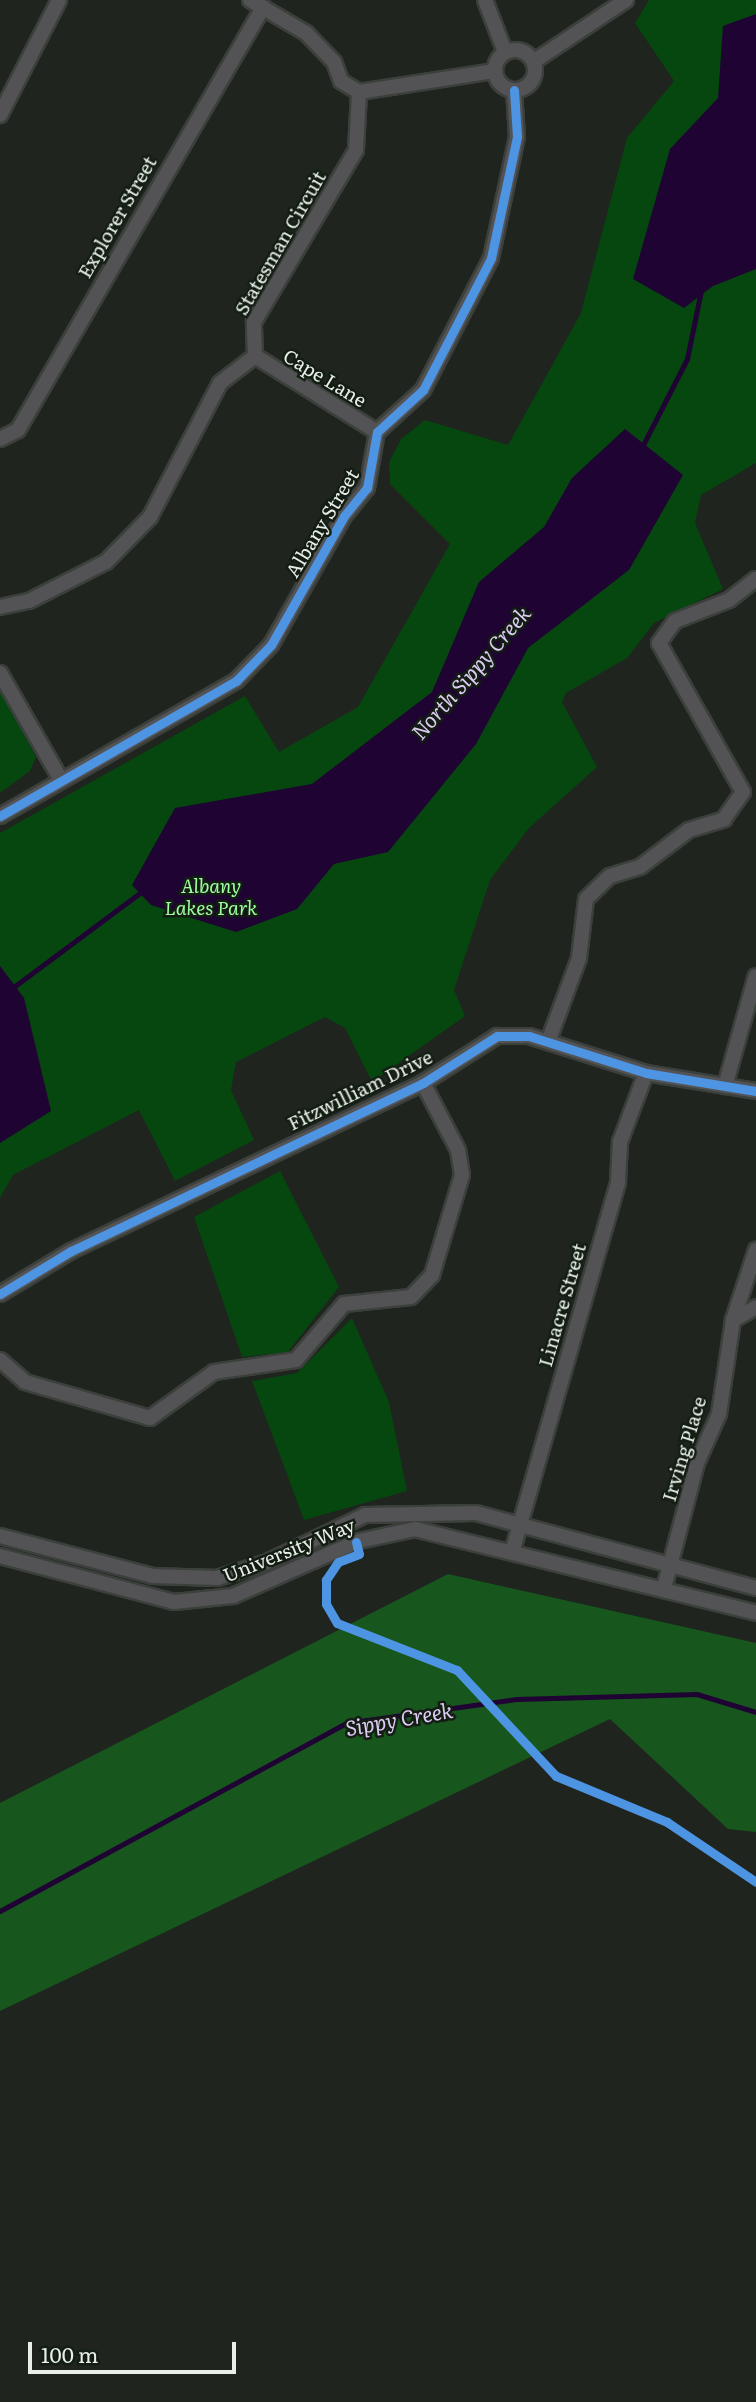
<!DOCTYPE html>
<style>
body{margin:0}
#map{position:relative;width:756px;height:2402px;overflow:hidden;background:#1f241f;font-family:Literata,serif}
div>[style]{position:absolute}
[style*='--x']{left:calc(var(--x)*1px);top:calc(var(--y)*1px);width:calc(var(--w)*1px);rotate:calc(var(--a)*1deg)}
.green>*{inset:0;background:#06460f}
.forest>*{inset:0;background:#17561d}
.water>*{inset:0;background:#1e0333}
.stream>*{height:4.5px;margin:-2.25px;padding:0 2.25px;transform-origin:2.25px;border-radius:2.25px;background:#1e0333}
.roads{filter:drop-shadow(2px 0 #3c403c) drop-shadow(-2px 0 #3c403c) drop-shadow(0 2px #3c403c) drop-shadow(0 -2px #3c403c)}
.minor>*{height:14px;margin:-7px;padding:0 7px;transform-origin:7px;border-radius:7px;background:#535355}
.minor>.ring{margin:-7px;padding:0;box-sizing:content-box;background:none;border:14px solid #535355;border-radius:50%}
.cycleway>*{height:9px;margin:-4.5px;padding:0 4.5px;transform-origin:4.5px;border-radius:4.5px;background:#4d94e3}
span{translate:-50% -50%;white-space:nowrap;text-align:center;line-height:1.15;-webkit-text-stroke:5px #131d13;paint-order:stroke}
.street-label{font-size:19px;color:#e8efe8}
.park-label{font-size:19px;color:#9ffca0;font-style:italic}
.water-label{font-size:21px;color:#ddcbf4;font-style:italic}
.scale{position:absolute;left:28px;top:2342px;width:208px;height:32px;box-sizing:border-box;border:4px solid #e8efe8;border-top:0;padding-left:9px;font-size:21px;line-height:24px;white-space:nowrap;color:#e8efe8;-webkit-text-stroke:5px #131d13;paint-order:stroke}
</style>
<div id="map">
<div class="green">
<i style="clip-path:polygon(649px 0,756px 0,756px 463px,701px 495px,695px 523px,723px 589px,654px 623px,627px 658px,566px 693px,562px 702px,597px 767px,529px 828px,490px 880px,454px 990px,465px 1016px,372px 1082px,345px 1028px,325px 1017px,236px 1062px,231px 1090px,254px 1140px,175px 1181px,139px 1110px,13px 1175px,0 1198px,0 833px,245px 696px,279px 752px,358px 707px,450px 544px,390px 484px,389px 462px,401px 439px,425px 420px,508px 445px,581px 313px,627px 138px,674px 81px,635px 23px)"></i>
<i style="clip-path:polygon(0 690px,36px 757px,30px 771px,0 793px)"></i>
<i style="clip-path:polygon(280px 1171px,339px 1287px,288px 1352px,242px 1357px,194px 1217px)"></i>
<i style="clip-path:polygon(352px 1318px,389px 1402px,407px 1491px,304px 1520px,252px 1381px,297px 1373px)"></i>
</div>
<div class="forest">
<i style="clip-path:polygon(448px 1574px,756px 1643px,756px 1832px,728px 1829px,610px 1719px,0 2011px,0 1803px)"></i>
</div>
<div class="water">
<i style="clip-path:polygon(756px 14px,756px 269px,713px 286px,684px 308px,633px 279px,670px 149px,718px 98px,723px 26px)"></i>
<i style="clip-path:polygon(625px 429px,683px 475px,629px 570px,528px 648px,476px 744px,388px 852px,334px 864px,297px 909px,236px 932px,151px 905px,132px 885px,175px 808px,312px 784px,432px 692px,479px 582px,544px 527px,572px 478px)"></i>
<i style="clip-path:polygon(0 966px,24px 998px,51px 1111px,0 1143px)"></i>
</div>
<div class="stream">
<i style="--x:641;--y:449;--w:101;--a:-62.9"></i>
<i style="--x:687;--y:359;--w:69;--a:-78.4"></i>
<i style="--x:11;--y:989;--w:166;--a:-36.7"></i>
<i style="--x:0;--y:1911;--w:394;--a:-28.5"></i>
<i style="--x:346;--y:1723;--w:173;--a:-8"></i>
<i style="--x:517;--y:1699;--w:180;--a:-1.6"></i>
<i style="--x:697;--y:1694;--w:62;--a:17"></i>
</div>
<div class="roads">
<div class="minor">
<i style="--x:485;--y:0;--w:56;--a:69"></i>
<i class="ring" style="left:495px;top:50px;width:26px;height:26px"></i>
<i style="--x:533;--y:62;--w:112;--a:-33.7"></i>
<i style="--x:359;--y:92;--w:138;--a:-8.8"></i>
<i style="--x:0;--y:115;--w:129;--a:-62.8"></i>
<i style="--x:255;--y:356;--w:144;--a:31.9"></i>
<i style="--x:0;--y:439;--w:20;--a:-27"></i>
<i style="--x:18;--y:430;--w:489;--a:-59.9"></i>
<i style="--x:0;--y:607;--w:30;--a:-12"></i>
<i style="--x:29;--y:601;--w:86;--a:-26.9"></i>
<i style="--x:106;--y:562;--w:63;--a:-45.6"></i>
<i style="--x:150;--y:517;--w:151;--a:-62.4"></i>
<i style="--x:220;--y:383;--w:44;--a:-37.6"></i>
<i style="--x:255;--y:356;--w:34;--a:-92"></i>
<i style="--x:254;--y:322;--w:200;--a:-59.3"></i>
<i style="--x:356;--y:150;--w:58;--a:-87"></i>
<i style="--x:359;--y:92;--w:21;--a:-149"></i>
<i style="--x:341;--y:81;--w:20;--a:-110"></i>
<i style="--x:334;--y:62;--w:40;--a:-134"></i>
<i style="--x:306;--y:33;--w:65;--a:-149.5"></i>
<i style="--x:0;--y:673;--w:123;--a:60.3"></i>
<i style="--x:743;--y:792;--w:171;--a:-119.4"></i>
<i style="--x:659;--y:643;--w:27;--a:-54"></i>
<i style="--x:675;--y:621;--w:58;--a:-21.3"></i>
<i style="--x:729;--y:600;--w:34;--a:-38"></i>
<i style="--x:0;--y:816;--w:272;--a:-29.8"></i>
<i style="--x:236;--y:681;--w:50;--a:-45.8"></i>
<i style="--x:271;--y:645;--w:148;--a:-60.5"></i>
<i style="--x:344;--y:516;--w:36;--a:-51"></i>
<i style="--x:367;--y:488;--w:57;--a:-79.9"></i>
<i style="--x:377;--y:432;--w:62;--a:-42.4"></i>
<i style="--x:423;--y:390;--w:148;--a:-62.7"></i>
<i style="--x:491;--y:258;--w:124;--a:-77.9"></i>
<i style="--x:517;--y:137;--w:47;--a:-93.7"></i>
<i style="--x:548;--y:1042;--w:90;--a:-69.7"></i>
<i style="--x:579;--y:958;--w:59;--a:-83.2"></i>
<i style="--x:586;--y:899;--w:33;--a:-44"></i>
<i style="--x:610;--y:876;--w:31;--a:-17"></i>
<i style="--x:640;--y:867;--w:61;--a:-37.1"></i>
<i style="--x:689;--y:830;--w:37;--a:-17"></i>
<i style="--x:724;--y:819;--w:33;--a:-55"></i>
<i style="--x:725;--y:1086;--w:114;--a:-74.3"></i>
<i style="--x:0;--y:1294;--w:83;--a:-31.2"></i>
<i style="--x:71;--y:1251;--w:390;--a:-25.5"></i>
<i style="--x:423;--y:1083;--w:88;--a:-32.4"></i>
<i style="--x:497;--y:1036;--w:32;--a:0"></i>
<i style="--x:529;--y:1036;--w:123;--a:17.5"></i>
<i style="--x:646;--y:1073;--w:111;--a:9.3"></i>
<i style="--x:733;--y:1320;--w:26;--a:-29"></i>
<i style="--x:0;--y:1360;--w:33;--a:41"></i>
<i style="--x:25;--y:1382;--w:130;--a:16.1"></i>
<i style="--x:150;--y:1418;--w:79;--a:-35.7"></i>
<i style="--x:214;--y:1372;--w:83;--a:-8.3"></i>
<i style="--x:296;--y:1360;--w:74;--a:-49.4"></i>
<i style="--x:344;--y:1304;--w:67;--a:-6"></i>
<i style="--x:411;--y:1297;--w:30;--a:-46"></i>
<i style="--x:432;--y:1275;--w:104;--a:-73.3"></i>
<i style="--x:462;--y:1175;--w:25;--a:-99"></i>
<i style="--x:458;--y:1150;--w:76;--a:-117.6"></i>
<i style="--x:0;--y:1536;--w:157;--a:14.7"></i>
<i style="--x:152;--y:1576;--w:65;--a:1.8"></i>
<i style="--x:217;--y:1578;--w:50;--a:-17.4"></i>
<i style="--x:265;--y:1563;--w:111;--a:-25.6"></i>
<i style="--x:365;--y:1515;--w:111;--a:-1"></i>
<i style="--x:476;--y:1513;--w:290;--a:15"></i>
<i style="--x:513;--y:1549;--w:382;--a:-74"></i>
<i style="--x:618;--y:1182;--w:40;--a:-87.1"></i>
<i style="--x:620;--y:1142;--w:74;--a:-69.4"></i>
<i style="--x:0;--y:1556;--w:180;--a:14.8"></i>
<i style="--x:174;--y:1602;--w:59;--a:-5.8"></i>
<i style="--x:233;--y:1596;--w:137;--a:-23.6"></i>
<i style="--x:359;--y:1541;--w:57;--a:-12.1"></i>
<i style="--x:415;--y:1529;--w:351;--a:13.8"></i>
<i style="--x:664;--y:1588;--w:129;--a:-75.2"></i>
<i style="--x:697;--y:1463;--w:54;--a:-65.8"></i>
<i style="--x:719;--y:1414;--w:95;--a:-81.5"></i>
<i style="--x:733;--y:1320;--w:74;--a:-71.8"></i>
</div>
</div>
<div class="cycleway">
<i style="--x:0;--y:816;--w:272;--a:-29.8"></i>
<i style="--x:236;--y:681;--w:50;--a:-45.8"></i>
<i style="--x:271;--y:645;--w:148;--a:-60.5"></i>
<i style="--x:344;--y:516;--w:36;--a:-51"></i>
<i style="--x:367;--y:488;--w:57;--a:-79.9"></i>
<i style="--x:377;--y:432;--w:62;--a:-42.4"></i>
<i style="--x:423;--y:390;--w:148;--a:-62.7"></i>
<i style="--x:491;--y:258;--w:124;--a:-77.9"></i>
<i style="--x:517;--y:137;--w:47;--a:-93.7"></i>
<i style="--x:0;--y:1294;--w:83;--a:-31.2"></i>
<i style="--x:71;--y:1251;--w:390;--a:-25.5"></i>
<i style="--x:423;--y:1083;--w:88;--a:-32.4"></i>
<i style="--x:497;--y:1036;--w:32;--a:0"></i>
<i style="--x:529;--y:1036;--w:123;--a:17.5"></i>
<i style="--x:646;--y:1073;--w:111;--a:9.3"></i>
<i style="--x:356;--y:1542;--w:12;--a:76"></i>
<i style="--x:359;--y:1554;--w:22;--a:159"></i>
<i style="--x:338;--y:1562;--w:22;--a:124"></i>
<i style="--x:326;--y:1580;--w:24;--a:90"></i>
<i style="--x:326;--y:1604;--w:22;--a:60"></i>
<i style="--x:337;--y:1623;--w:129;--a:21.4"></i>
<i style="--x:457;--y:1670;--w:145;--a:47"></i>
<i style="--x:556;--y:1776;--w:120;--a:22.5"></i>
<i style="--x:667;--y:1822;--w:107;--a:34"></i>
</div>
<div class="street-label">
<span style="left:117px;top:217px;rotate:-60deg">Explorer Street</span>
<span style="left:280px;top:243px;rotate:-60deg">Statesman Circuit</span>
<span style="left:325px;top:378px;rotate:31deg">Cape Lane</span>
<span style="left:322px;top:523px;rotate:-59deg">Albany Street</span>
<span style="left:360px;top:1090px;rotate:-26deg">Fitzwilliam Drive</span>
<span style="left:562px;top:1305px;rotate:-74deg">Linacre Street</span>
<span style="left:684px;top:1449px;rotate:-73deg">Irving Place</span>
<span style="left:289px;top:1550px;rotate:-22deg">University Way</span>
</div>
<div class="park-label">
<span style="left:211px;top:897px">Albany<br>Lakes Park</span>
</div>
<div class="water-label">
<span style="left:470px;top:672px;rotate:-49deg">North Sippy Creek</span>
<span style="left:399px;top:1718px;rotate:-10deg">Sippy Creek</span>
</div>
<div class="scale">100 m</div>
</div>
